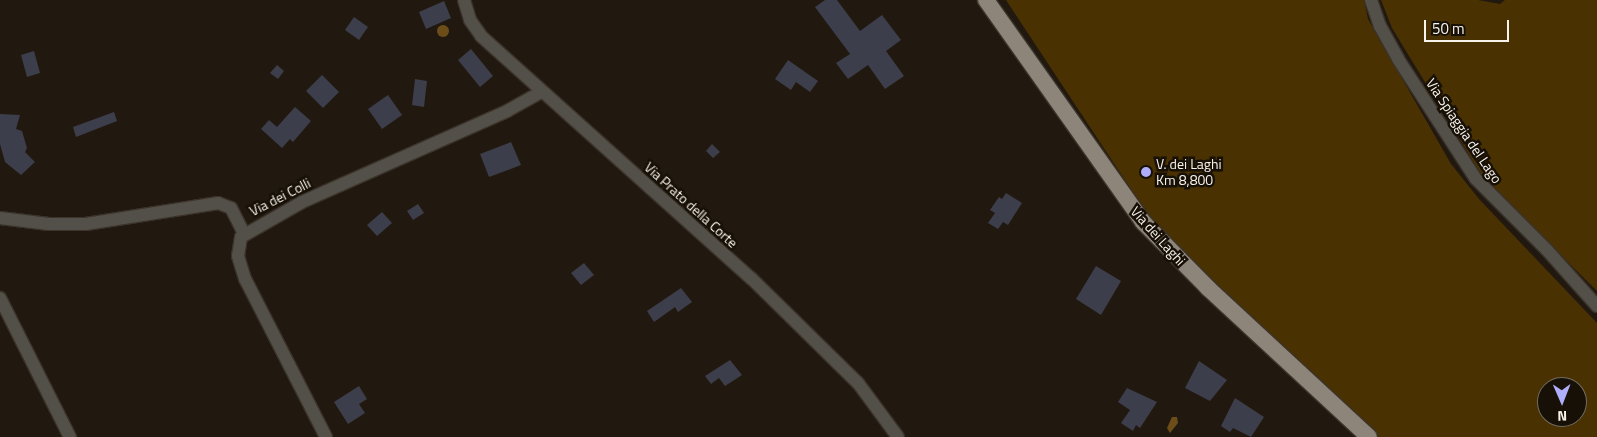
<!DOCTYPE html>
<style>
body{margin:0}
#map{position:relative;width:1597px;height:437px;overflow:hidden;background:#21190f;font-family:"Titillium Web",sans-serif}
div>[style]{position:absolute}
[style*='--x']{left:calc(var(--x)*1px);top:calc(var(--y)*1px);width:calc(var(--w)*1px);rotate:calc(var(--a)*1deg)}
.green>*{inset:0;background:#4a3102}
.water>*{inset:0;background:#6c4d19}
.round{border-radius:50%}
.building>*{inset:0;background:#3d3e4b}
.roads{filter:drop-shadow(1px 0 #3b332a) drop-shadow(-1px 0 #3b332a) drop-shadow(0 1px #3b332a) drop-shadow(0 -1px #3b332a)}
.minor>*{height:12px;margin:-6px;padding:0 6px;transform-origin:6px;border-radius:6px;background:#53504a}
.major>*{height:16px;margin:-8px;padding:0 8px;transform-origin:8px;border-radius:8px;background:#8d8579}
.dots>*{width:14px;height:14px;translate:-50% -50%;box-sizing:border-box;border:2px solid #171006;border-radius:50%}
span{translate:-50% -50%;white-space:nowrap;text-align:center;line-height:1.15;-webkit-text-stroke:5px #171006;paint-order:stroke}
.street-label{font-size:14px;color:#f8f3ec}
.poi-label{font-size:14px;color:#f8f3ec}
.left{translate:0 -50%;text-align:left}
.north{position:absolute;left:1537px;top:377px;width:50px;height:50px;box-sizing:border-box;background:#171006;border:1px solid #716b62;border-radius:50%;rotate:179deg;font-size:14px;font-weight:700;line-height:20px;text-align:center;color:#f8f3ec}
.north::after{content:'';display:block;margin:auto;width:18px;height:22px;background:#aeaefb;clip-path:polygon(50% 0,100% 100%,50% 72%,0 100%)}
.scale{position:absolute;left:1424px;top:20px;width:85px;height:22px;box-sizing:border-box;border:2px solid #f8f3ec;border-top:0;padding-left:6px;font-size:15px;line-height:18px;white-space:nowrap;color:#f8f3ec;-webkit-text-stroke:4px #171006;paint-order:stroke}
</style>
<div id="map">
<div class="green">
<i style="clip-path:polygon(evenodd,1006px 0,1364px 0,1368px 19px,1451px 164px,1479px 199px,1597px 323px,1597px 437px,1379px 437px,1296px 363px,1154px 224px,1006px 0,1547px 387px,1577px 387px,1577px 417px,1547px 417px,1547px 387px)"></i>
<i style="clip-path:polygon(1381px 0,1478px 0,1500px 4px,1505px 0,1597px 0,1597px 291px,1484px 179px,1392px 28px)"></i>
</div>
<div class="water">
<i class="round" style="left:437px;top:25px;width:12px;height:12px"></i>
<i style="clip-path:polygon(1172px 417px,1177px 417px,1178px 423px,1170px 433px,1167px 428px)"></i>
</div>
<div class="building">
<i style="clip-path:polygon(825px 0,837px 0,860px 31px,882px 15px,901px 40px,886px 51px,904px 76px,885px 89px,868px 65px,848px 79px,836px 63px,850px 54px,815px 7px)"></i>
<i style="clip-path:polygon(444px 1px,451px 18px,426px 29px,419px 12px)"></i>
<i style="clip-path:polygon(354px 17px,368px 27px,359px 40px,345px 30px)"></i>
<i style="clip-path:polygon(471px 49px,493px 76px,480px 87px,458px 60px)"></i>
<i style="clip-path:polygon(34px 51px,40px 73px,27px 77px,21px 55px)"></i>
<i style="clip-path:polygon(788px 60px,818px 81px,810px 92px,796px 82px,791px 90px,775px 79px)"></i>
<i style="clip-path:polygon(277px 65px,284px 71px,278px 79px,270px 73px)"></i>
<i style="clip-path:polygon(322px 75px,339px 92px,323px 108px,306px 91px)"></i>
<i style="clip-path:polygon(415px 79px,427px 81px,424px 107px,412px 105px)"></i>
<i style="clip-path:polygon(388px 95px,402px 115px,382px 129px,368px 109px)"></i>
<i style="clip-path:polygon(295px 107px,311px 121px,293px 142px,290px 139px,282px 148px,261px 129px,269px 120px,277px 127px)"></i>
<i style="clip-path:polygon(114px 112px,117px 121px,76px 137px,73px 127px)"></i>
<i style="clip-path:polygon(0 114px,20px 115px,16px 129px,22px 131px,27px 148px,25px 152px,35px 162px,21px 175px,5px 162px,0 144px)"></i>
<i style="clip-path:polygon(511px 142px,521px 165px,489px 177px,480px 154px)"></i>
<i style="clip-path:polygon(712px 144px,720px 152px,713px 158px,706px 151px)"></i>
<i style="clip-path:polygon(1006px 193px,1022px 203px,1008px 225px,1003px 222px,998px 229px,988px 223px,995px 213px,990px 210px,999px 197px,1002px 199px)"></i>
<i style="clip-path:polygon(418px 204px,424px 213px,413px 220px,407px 211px)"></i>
<i style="clip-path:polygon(382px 212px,392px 223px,377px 236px,367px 225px)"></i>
<i style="clip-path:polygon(584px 263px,594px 275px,581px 285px,571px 273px)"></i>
<i style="clip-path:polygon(1096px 266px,1121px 281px,1101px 315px,1076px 299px)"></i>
<i style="clip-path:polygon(681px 288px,692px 302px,678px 312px,675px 307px,654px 322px,647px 311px)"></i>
<i style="clip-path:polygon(730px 360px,742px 375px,725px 386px,719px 378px,711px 384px,705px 376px)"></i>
<i style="clip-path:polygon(1199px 361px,1227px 380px,1210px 401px,1185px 388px)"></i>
<i style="clip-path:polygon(359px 386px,367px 399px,359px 404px,365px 413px,348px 424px,334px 402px)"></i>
<i style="clip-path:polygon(1127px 388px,1157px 402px,1140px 428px,1136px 425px,1133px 431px,1121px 423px,1130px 410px,1118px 402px)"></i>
<i style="clip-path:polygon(1235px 398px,1264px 417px,1251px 437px,1233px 428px,1230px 432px,1221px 426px)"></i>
</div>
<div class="roads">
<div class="minor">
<i style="--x:464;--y:0;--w:21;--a:73"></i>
<i style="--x:470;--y:20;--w:19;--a:55"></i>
<i style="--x:481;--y:36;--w:363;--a:41.9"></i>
<i style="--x:751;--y:278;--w:150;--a:44.5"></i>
<i style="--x:858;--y:383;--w:67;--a:53.5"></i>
<i style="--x:1371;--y:0;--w:28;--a:71"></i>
<i style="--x:1380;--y:26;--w:38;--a:61"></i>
<i style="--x:1398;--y:59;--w:143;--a:57"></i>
<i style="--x:1476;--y:179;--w:100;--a:45"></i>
<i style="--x:1547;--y:250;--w:75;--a:48.2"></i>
<i style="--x:0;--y:218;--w:49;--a:7"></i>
<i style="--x:49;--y:224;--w:37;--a:0"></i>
<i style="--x:86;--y:224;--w:134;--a:-9"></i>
<i style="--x:218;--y:203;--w:14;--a:21"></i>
<i style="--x:231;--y:208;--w:28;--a:63"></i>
<i style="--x:0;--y:298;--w:156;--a:63.3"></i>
<i style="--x:326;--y:437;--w:178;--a:-117.1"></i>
<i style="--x:245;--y:279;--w:24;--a:-107"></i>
<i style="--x:238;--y:256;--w:19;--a:-81"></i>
<i style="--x:241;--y:237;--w:70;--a:-29.8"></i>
<i style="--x:302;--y:202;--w:224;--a:-23.9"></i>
<i style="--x:507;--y:111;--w:39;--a:-29"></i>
</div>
<div class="major">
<i style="--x:986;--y:0;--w:272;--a:54.7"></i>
<i style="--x:1143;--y:222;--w:93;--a:45.4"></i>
<i style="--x:1208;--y:288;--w:219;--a:42.8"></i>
</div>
</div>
<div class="dots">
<i style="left:1146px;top:172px;background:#aeaefb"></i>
</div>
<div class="street-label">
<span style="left:1464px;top:131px;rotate:56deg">Via Spiaggia del Lago</span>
<span style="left:280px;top:197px;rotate:-27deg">Via dei Colli</span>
<span style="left:691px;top:205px;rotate:42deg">Via Prato della Corte</span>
<span style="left:1158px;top:236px;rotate:48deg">Via dei Laghi</span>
</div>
<div class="poi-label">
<span class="left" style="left:1156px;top:172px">V. dei Laghi<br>Km 8,800</span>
</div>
<div class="north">N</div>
<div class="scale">50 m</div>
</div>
